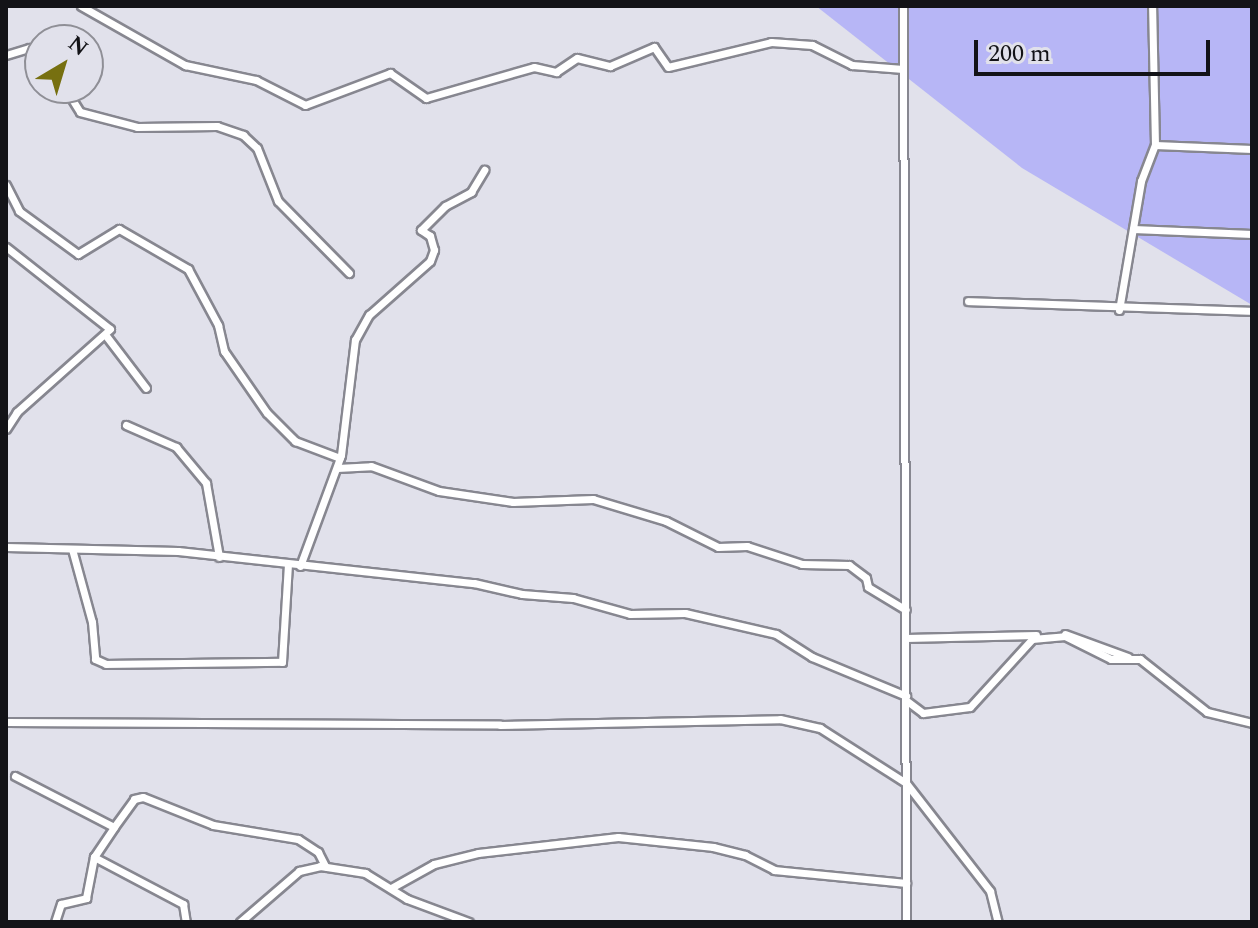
<!DOCTYPE html>
<style>
body{margin:0}
#map{position:relative;width:1258px;height:928px;overflow:hidden;background:#e1e1eb;font-family:Spectral,serif}
div>[style]{position:absolute}
[style*='--x']{left:calc(var(--x)*1px);top:calc(var(--y)*1px);width:calc(var(--w)*1px);rotate:calc(var(--a)*1deg)}
.green>*{inset:0;background:#b7b6f6}
.roads{filter:drop-shadow(2px 0 #878790) drop-shadow(-2px 0 #878790) drop-shadow(0 2px #878790) drop-shadow(0 -2px #878790)}
.minor>*{height:7px;margin:-3.5px;padding:0 3.5px;transform-origin:3.5px;border-radius:3.5px;background:#fff}
span{translate:-50% -50%;white-space:nowrap;text-align:center;line-height:1.15;-webkit-text-stroke:8px #e1e1eb;paint-order:stroke}
.frame{position:absolute;inset:0;border:8px solid #131317;pointer-events:none}
.north{position:absolute;left:24px;top:24px;width:80px;height:80px;box-sizing:border-box;background:#e1e1eb;border:2px solid #8f8f96;border-radius:50%;rotate:38deg;font-size:22px;font-weight:700;line-height:32px;text-align:center;color:#131317}
.north::after{content:'';display:block;margin:auto;width:28px;height:36px;background:#777010;clip-path:polygon(50% 0,100% 100%,50% 72%,0 100%)}
.scale{position:absolute;left:974px;top:40px;width:236px;height:36px;box-sizing:border-box;border:4px solid #131317;border-top:0;padding-left:10px;font-size:24px;line-height:28px;white-space:nowrap;color:#131317;-webkit-text-stroke:6px #e1e1eb;paint-order:stroke}
</style>
<div id="map">
<div class="green">
<i style="clip-path:polygon(816px 6px,1252px 6px,1252px 305px,1022px 168px)"></i>
</div>
<div class="roads">
<div class="minor">
<i style="--x:81;--y:6;--w:120;--a:29.6"></i>
<i style="--x:185;--y:65;--w:73;--a:11.9"></i>
<i style="--x:256;--y:80;--w:55;--a:27"></i>
<i style="--x:305;--y:105;--w:91;--a:-20.6"></i>
<i style="--x:390;--y:73;--w:44;--a:34.8"></i>
<i style="--x:426;--y:98;--w:112;--a:-16"></i>
<i style="--x:534;--y:67;--w:23;--a:13"></i>
<i style="--x:556;--y:72;--w:25;--a:-34"></i>
<i style="--x:577;--y:58;--w:34;--a:14"></i>
<i style="--x:610;--y:66;--w:48;--a:-23.4"></i>
<i style="--x:654;--y:47;--w:24;--a:55"></i>
<i style="--x:668;--y:67;--w:106;--a:-13.6"></i>
<i style="--x:771;--y:42;--w:41;--a:4.2"></i>
<i style="--x:812;--y:45;--w:45;--a:26.6"></i>
<i style="--x:852;--y:65;--w:51;--a:4.5"></i>
<i style="--x:903;--y:6;--w:916;--a:89.81"></i>
<i style="--x:6;--y:55;--w:24;--a:-17"></i>
<i style="--x:29;--y:48;--w:15;--a:42"></i>
<i style="--x:65;--y:88;--w:28;--a:58"></i>
<i style="--x:80;--y:112;--w:59;--a:14.7"></i>
<i style="--x:137;--y:127;--w:80;--a:-0.7"></i>
<i style="--x:217;--y:126;--w:28;--a:19"></i>
<i style="--x:243;--y:135;--w:19;--a:43"></i>
<i style="--x:257;--y:148;--w:57;--a:68.4"></i>
<i style="--x:278;--y:201;--w:101;--a:45.4"></i>
<i style="--x:1155;--y:145;--w:97;--a:2.4"></i>
<i style="--x:6;--y:185;--w:29;--a:63"></i>
<i style="--x:19;--y:211;--w:73;--a:36.1"></i>
<i style="--x:78;--y:254;--w:48;--a:-31.4"></i>
<i style="--x:119;--y:229;--w:80;--a:30.1"></i>
<i style="--x:188;--y:269;--w:64;--a:61.8"></i>
<i style="--x:218;--y:325;--w:27;--a:77"></i>
<i style="--x:224;--y:351;--w:75;--a:55.3"></i>
<i style="--x:267;--y:413;--w:40;--a:45"></i>
<i style="--x:295;--y:441;--w:48;--a:20.7"></i>
<i style="--x:1133;--y:229;--w:119;--a:2.4"></i>
<i style="--x:6;--y:247;--w:132;--a:38.3"></i>
<i style="--x:110;--y:329;--w:125;--a:138.3"></i>
<i style="--x:17;--y:412;--w:20;--a:123"></i>
<i style="--x:968;--y:301;--w:284;--a:2"></i>
<i style="--x:1119;--y:310;--w:131;--a:-80.3"></i>
<i style="--x:1141;--y:181;--w:39;--a:-69"></i>
<i style="--x:1155;--y:145;--w:139;--a:-91.2"></i>
<i style="--x:107;--y:337;--w:64;--a:52.6"></i>
<i style="--x:126;--y:425;--w:55;--a:23.7"></i>
<i style="--x:176;--y:447;--w:47;--a:50.2"></i>
<i style="--x:206;--y:483;--w:75;--a:80"></i>
<i style="--x:337;--y:468;--w:34;--a:-3"></i>
<i style="--x:371;--y:466;--w:72;--a:20.2"></i>
<i style="--x:439;--y:491;--w:75;--a:8.5"></i>
<i style="--x:513;--y:502;--w:80;--a:-2.1"></i>
<i style="--x:593;--y:499;--w:76;--a:16.8"></i>
<i style="--x:666;--y:521;--w:58;--a:26.6"></i>
<i style="--x:718;--y:547;--w:29;--a:-2"></i>
<i style="--x:747;--y:546;--w:58;--a:18.1"></i>
<i style="--x:802;--y:564;--w:47;--a:1.2"></i>
<i style="--x:849;--y:565;--w:21;--a:37"></i>
<i style="--x:866;--y:578;--w:9;--a:77"></i>
<i style="--x:868;--y:587;--w:44;--a:31.2"></i>
<i style="--x:6;--y:547;--w:172;--a:1.3"></i>
<i style="--x:178;--y:551;--w:298;--a:6.2"></i>
<i style="--x:474;--y:583;--w:49;--a:12.9"></i>
<i style="--x:522;--y:594;--w:51;--a:4.5"></i>
<i style="--x:573;--y:598;--w:59;--a:15.7"></i>
<i style="--x:630;--y:614;--w:55;--a:-1"></i>
<i style="--x:685;--y:613;--w:93;--a:13"></i>
<i style="--x:776;--y:634;--w:43;--a:32.6"></i>
<i style="--x:812;--y:657;--w:102;--a:22.5"></i>
<i style="--x:72;--y:549;--w:76;--a:74.7"></i>
<i style="--x:92;--y:622;--w:37;--a:85"></i>
<i style="--x:95;--y:659;--w:12;--a:24"></i>
<i style="--x:106;--y:664;--w:176;--a:-0.7"></i>
<i style="--x:282;--y:662;--w:98;--a:-86.5"></i>
<i style="--x:300;--y:566;--w:118;--a:-69.7"></i>
<i style="--x:341;--y:455;--w:116;--a:-83.1"></i>
<i style="--x:355;--y:340;--w:29;--a:-61"></i>
<i style="--x:369;--y:315;--w:81;--a:-41.5"></i>
<i style="--x:430;--y:261;--w:12;--a:-70"></i>
<i style="--x:434;--y:250;--w:15;--a:-106"></i>
<i style="--x:430;--y:236;--w:11;--a:-146"></i>
<i style="--x:421;--y:230;--w:34;--a:-45"></i>
<i style="--x:445;--y:206;--w:30;--a:-28"></i>
<i style="--x:471;--y:192;--w:26;--a:-59"></i>
<i style="--x:1065;--y:634;--w:67;--a:20.1"></i>
<i style="--x:906;--y:638;--w:130;--a:-1.3"></i>
<i style="--x:907;--y:701;--w:20;--a:37"></i>
<i style="--x:923;--y:713;--w:47;--a:-7.3"></i>
<i style="--x:970;--y:707;--w:92;--a:-47.6"></i>
<i style="--x:1032;--y:639;--w:33;--a:-5"></i>
<i style="--x:1065;--y:636;--w:51;--a:26.6"></i>
<i style="--x:1111;--y:659;--w:29;--a:0"></i>
<i style="--x:1140;--y:659;--w:85;--a:38.3"></i>
<i style="--x:1207;--y:712;--w:46;--a:13.7"></i>
<i style="--x:6;--y:722;--w:494;--a:0.3"></i>
<i style="--x:500;--y:725;--w:280;--a:-1.2"></i>
<i style="--x:780;--y:719;--w:41;--a:12.7"></i>
<i style="--x:820;--y:728;--w:102;--a:32.6"></i>
<i style="--x:906;--y:783;--w:137;--a:52.1"></i>
<i style="--x:990;--y:891;--w:32;--a:76"></i>
<i style="--x:15;--y:776;--w:111;--a:27.3"></i>
<i style="--x:114;--y:827;--w:34;--a:-54"></i>
<i style="--x:134;--y:799;--w:9;--a:-13"></i>
<i style="--x:143;--y:797;--w:75;--a:21.8"></i>
<i style="--x:213;--y:825;--w:86;--a:9.4"></i>
<i style="--x:298;--y:839;--w:24;--a:33"></i>
<i style="--x:318;--y:852;--w:16;--a:63"></i>
<i style="--x:94;--y:857;--w:101;--a:27.8"></i>
<i style="--x:183;--y:904;--w:18;--a:81"></i>
<i style="--x:391;--y:888;--w:49;--a:-29.2"></i>
<i style="--x:434;--y:864;--w:45;--a:-14"></i>
<i style="--x:478;--y:853;--w:141;--a:-6.5"></i>
<i style="--x:618;--y:837;--w:96;--a:6"></i>
<i style="--x:713;--y:847;--w:33;--a:14"></i>
<i style="--x:745;--y:855;--w:33;--a:27"></i>
<i style="--x:774;--y:870;--w:133;--a:5.6"></i>
<i style="--x:55;--y:922;--w:19;--a:-72"></i>
<i style="--x:61;--y:904;--w:26;--a:-13"></i>
<i style="--x:86;--y:898;--w:42;--a:-79"></i>
<i style="--x:94;--y:857;--w:36;--a:-56"></i>
<i style="--x:240;--y:922;--w:78;--a:-40.8"></i>
<i style="--x:299;--y:871;--w:22;--a:-13"></i>
<i style="--x:320;--y:866;--w:46;--a:8.8"></i>
<i style="--x:365;--y:873;--w:49;--a:31.8"></i>
<i style="--x:407;--y:899;--w:66;--a:20.4"></i>
</div>
</div>
<div class="frame"></div>
<div class="north">N</div>
<div class="scale">200 m</div>
</div>
